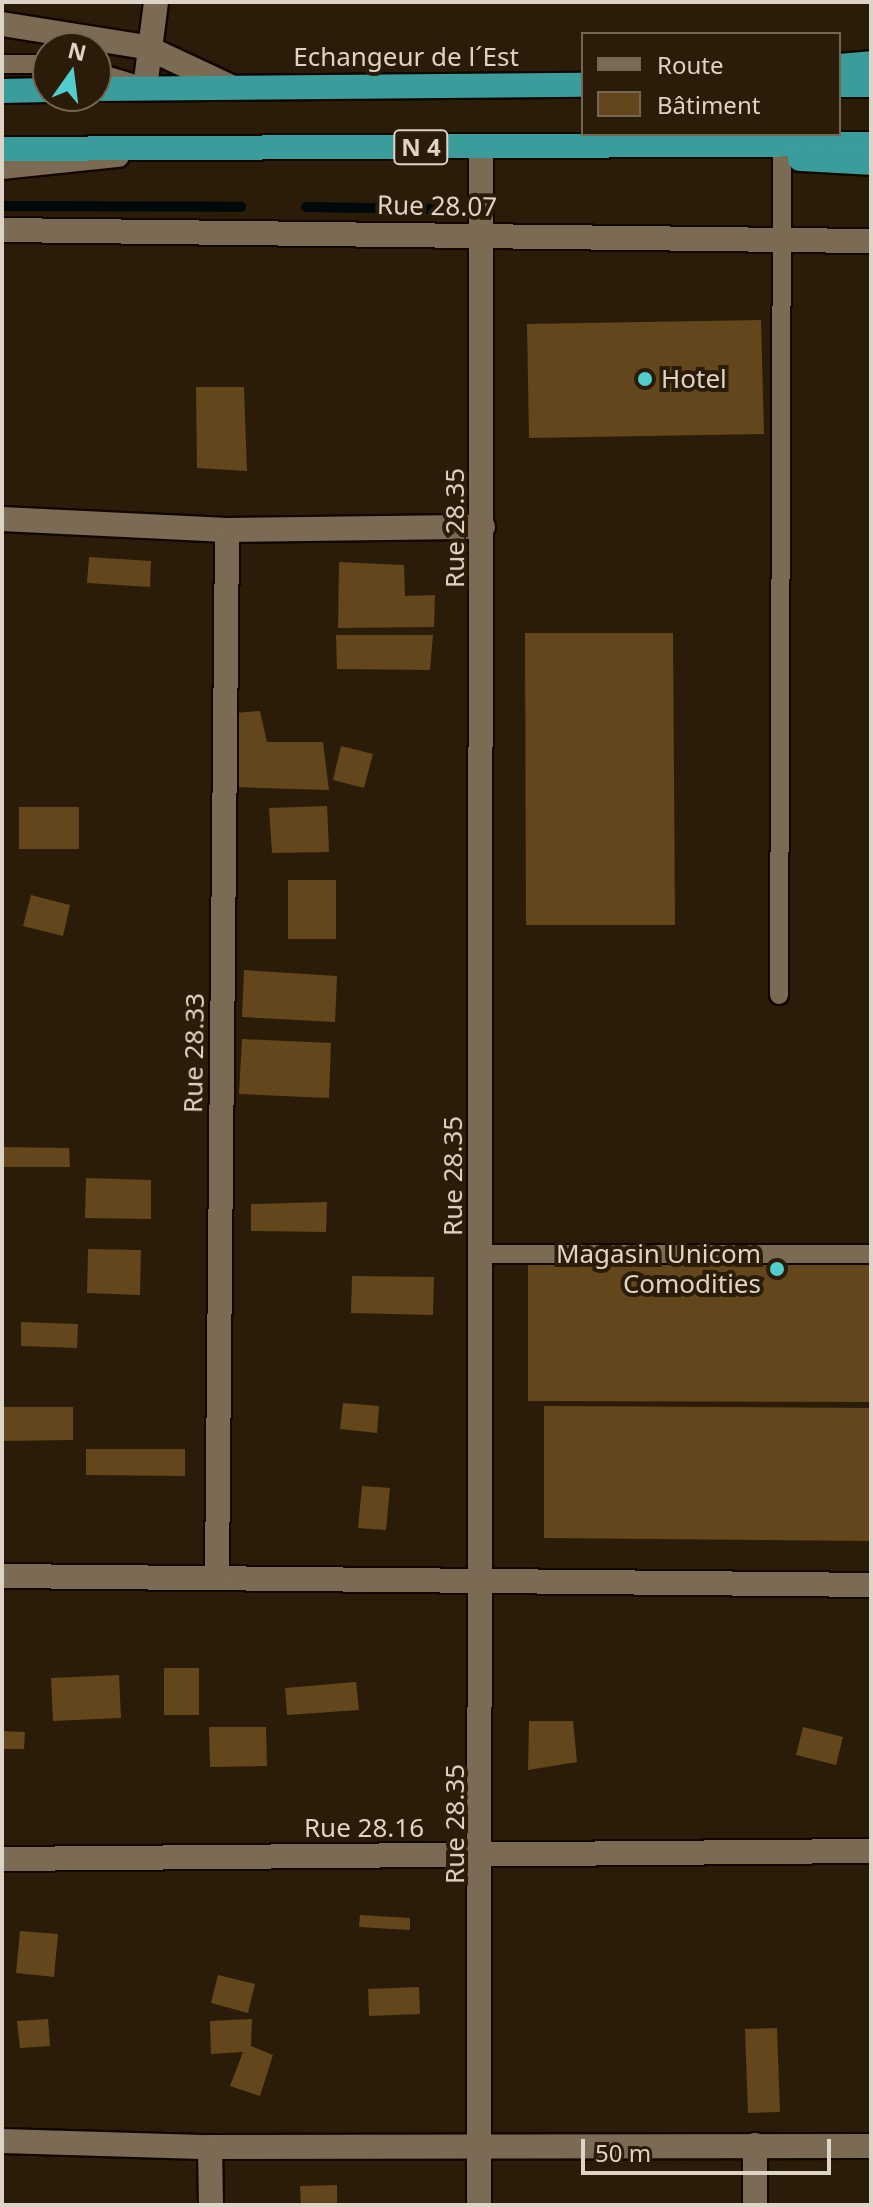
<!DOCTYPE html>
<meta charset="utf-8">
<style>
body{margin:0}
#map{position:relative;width:873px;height:2207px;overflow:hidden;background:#2a1c08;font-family:"Noto Sans",sans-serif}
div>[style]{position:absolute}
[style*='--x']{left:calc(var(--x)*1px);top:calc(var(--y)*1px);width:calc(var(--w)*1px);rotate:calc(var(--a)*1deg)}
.stream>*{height:10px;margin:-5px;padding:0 5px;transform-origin:5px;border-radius:5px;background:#00090a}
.building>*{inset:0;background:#63461b}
.roads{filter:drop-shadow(2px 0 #120600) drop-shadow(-2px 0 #120600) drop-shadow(0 2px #120600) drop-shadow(0 -2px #120600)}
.lane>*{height:18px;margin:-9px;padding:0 9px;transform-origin:9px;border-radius:9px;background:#7b6a54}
.street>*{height:24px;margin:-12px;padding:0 12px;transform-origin:12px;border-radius:12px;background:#7b6a54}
.highway>*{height:24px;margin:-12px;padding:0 12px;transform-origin:12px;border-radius:12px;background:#3b9c9c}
.dots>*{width:22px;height:22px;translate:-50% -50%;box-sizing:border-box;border:4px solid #2a1c08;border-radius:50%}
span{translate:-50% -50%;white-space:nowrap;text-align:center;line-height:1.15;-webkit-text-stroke:8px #2a1c08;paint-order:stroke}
.shield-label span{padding:2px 6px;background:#2a1c08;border:2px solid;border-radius:6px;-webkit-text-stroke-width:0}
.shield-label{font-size:24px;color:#ddd4c7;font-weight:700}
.street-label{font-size:26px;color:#ddd4c7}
.poi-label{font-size:26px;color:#ddd4c7}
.left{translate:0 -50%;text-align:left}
.right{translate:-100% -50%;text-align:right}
.frame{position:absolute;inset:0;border:4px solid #ddd4c7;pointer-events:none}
.legend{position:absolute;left:581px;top:32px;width:260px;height:104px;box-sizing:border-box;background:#2a1c08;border:2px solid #726654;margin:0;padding:10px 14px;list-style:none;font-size:24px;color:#ddd4c7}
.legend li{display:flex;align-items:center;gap:16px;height:40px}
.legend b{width:40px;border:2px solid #726654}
.north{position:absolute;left:32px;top:32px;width:80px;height:80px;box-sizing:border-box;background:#2a1c08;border:2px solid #726654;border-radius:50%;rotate:14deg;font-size:22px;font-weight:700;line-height:32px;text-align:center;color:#ddd4c7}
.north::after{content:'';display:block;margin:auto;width:28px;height:36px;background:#52cdcd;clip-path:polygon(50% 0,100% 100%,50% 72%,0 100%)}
.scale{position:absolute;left:581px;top:2139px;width:250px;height:36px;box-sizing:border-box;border:4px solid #ddd4c7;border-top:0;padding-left:10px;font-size:24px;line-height:28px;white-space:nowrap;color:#ddd4c7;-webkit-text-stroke:6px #2a1c08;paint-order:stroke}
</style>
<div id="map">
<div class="stream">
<i style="--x:2;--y:206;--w:239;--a:0.2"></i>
<i style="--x:306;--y:207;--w:127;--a:0.9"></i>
</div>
<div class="building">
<i style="clip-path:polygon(761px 320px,764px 434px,529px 438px,527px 324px)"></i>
<i style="clip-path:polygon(196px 387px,244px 387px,247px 471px,197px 468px)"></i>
<i style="clip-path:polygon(89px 557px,151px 561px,150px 587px,87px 583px)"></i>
<i style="clip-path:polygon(339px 562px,404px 565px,405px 596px,435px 595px,434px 627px,338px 628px)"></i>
<i style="clip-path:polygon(525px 633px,673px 633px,675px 925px,526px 925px)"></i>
<i style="clip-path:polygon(336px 635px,433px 635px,430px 670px,337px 669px)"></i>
<i style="clip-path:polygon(260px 711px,267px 742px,323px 742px,329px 790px,233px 787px,235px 713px)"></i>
<i style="clip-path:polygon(341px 746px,373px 754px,364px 788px,333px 780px)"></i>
<i style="clip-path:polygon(327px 806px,329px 852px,272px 853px,269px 808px)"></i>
<i style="clip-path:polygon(19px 807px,79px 807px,79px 849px,19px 849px)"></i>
<i style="clip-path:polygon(288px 880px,336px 880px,336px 939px,288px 939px)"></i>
<i style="clip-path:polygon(31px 895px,70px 905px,63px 936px,23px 926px)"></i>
<i style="clip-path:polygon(244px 970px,337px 976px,335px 1022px,242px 1017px)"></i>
<i style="clip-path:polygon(242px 1039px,331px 1043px,329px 1098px,239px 1094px)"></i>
<i style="clip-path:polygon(2px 1147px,69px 1148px,70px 1167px,2px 1167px)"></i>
<i style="clip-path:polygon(86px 1178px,151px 1180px,151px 1219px,85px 1218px)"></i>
<i style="clip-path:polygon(327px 1202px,326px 1232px,251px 1231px,251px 1204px)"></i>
<i style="clip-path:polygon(88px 1249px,141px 1250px,140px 1295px,87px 1293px)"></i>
<i style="clip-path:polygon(528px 1261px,871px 1263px,871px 1402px,528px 1401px)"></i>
<i style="clip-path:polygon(352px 1276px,434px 1277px,433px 1315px,351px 1313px)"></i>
<i style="clip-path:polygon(21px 1322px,78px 1324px,77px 1348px,21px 1346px)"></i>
<i style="clip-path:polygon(343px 1403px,379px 1406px,377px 1433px,340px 1429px)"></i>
<i style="clip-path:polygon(544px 1406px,871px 1408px,871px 1541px,544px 1538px)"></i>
<i style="clip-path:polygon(2px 1407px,73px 1407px,73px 1440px,2px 1441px)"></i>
<i style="clip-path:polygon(86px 1449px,185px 1449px,185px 1476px,86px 1475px)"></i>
<i style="clip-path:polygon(362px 1486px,390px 1488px,386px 1530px,358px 1528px)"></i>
<i style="clip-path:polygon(164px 1668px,199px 1668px,199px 1715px,164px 1715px)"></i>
<i style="clip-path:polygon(119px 1675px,121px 1718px,53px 1721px,51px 1678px)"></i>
<i style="clip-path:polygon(356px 1682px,359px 1710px,287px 1715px,285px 1688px)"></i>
<i style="clip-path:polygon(529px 1721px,573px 1721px,577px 1762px,528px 1770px)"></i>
<i style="clip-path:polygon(209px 1727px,266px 1727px,267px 1766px,210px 1767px)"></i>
<i style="clip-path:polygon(803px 1727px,843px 1737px,836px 1765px,796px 1755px)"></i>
<i style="clip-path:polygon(2px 1731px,25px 1732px,24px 1749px,2px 1749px)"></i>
<i style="clip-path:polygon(360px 1915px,410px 1918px,410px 1930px,359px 1927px)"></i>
<i style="clip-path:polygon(20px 1931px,58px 1934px,54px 1977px,16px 1973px)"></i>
<i style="clip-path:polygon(218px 1975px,255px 1984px,248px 2013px,211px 2003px)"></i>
<i style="clip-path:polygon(419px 1987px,420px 2014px,369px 2016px,368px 1989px)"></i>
<i style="clip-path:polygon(48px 2019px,50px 2046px,20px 2048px,17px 2021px)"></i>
<i style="clip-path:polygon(252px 2019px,251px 2046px,273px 2055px,260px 2096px,230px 2086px,243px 2052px,211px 2054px,210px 2021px)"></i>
<i style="clip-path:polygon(777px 2028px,780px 2112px,748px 2113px,745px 2029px)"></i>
<i style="clip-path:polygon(337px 2185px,337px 2205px,301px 2205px,300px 2186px)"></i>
</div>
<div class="roads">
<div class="lane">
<i style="--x:2;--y:64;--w:46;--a:0"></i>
<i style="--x:96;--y:72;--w:37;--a:17"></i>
<i style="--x:2;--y:170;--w:118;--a:-5.9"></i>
<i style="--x:779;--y:995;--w:838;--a:-89.79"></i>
<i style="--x:481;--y:1254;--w:390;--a:0"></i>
</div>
<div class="street">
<i style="--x:2;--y:24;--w:146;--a:9.1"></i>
<i style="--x:146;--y:47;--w:92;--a:25.2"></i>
<i style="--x:145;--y:88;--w:87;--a:-82.7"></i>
<i style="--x:2;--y:230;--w:869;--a:0.73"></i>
<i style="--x:2;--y:519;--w:225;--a:2.8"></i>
<i style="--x:227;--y:530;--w:256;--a:-0.7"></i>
<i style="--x:2;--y:1576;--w:869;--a:0.59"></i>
<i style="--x:217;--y:1576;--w:1046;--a:-89.45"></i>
<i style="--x:2;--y:1859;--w:869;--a:-0.53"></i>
<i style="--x:2;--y:2141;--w:208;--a:1.7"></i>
<i style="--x:210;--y:2147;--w:661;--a:-0.09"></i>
<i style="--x:210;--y:2147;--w:58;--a:89"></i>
<i style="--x:479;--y:2205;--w:2059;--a:-89.94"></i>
<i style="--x:755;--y:2205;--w:60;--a:-90"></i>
</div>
<div class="highway">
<i style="--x:839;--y:66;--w:32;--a:-5"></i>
<i style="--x:839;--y:85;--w:32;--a:0"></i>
<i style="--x:96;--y:89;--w:487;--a:-0.5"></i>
<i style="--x:2;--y:91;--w:46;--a:-1.2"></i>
<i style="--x:2;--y:149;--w:869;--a:-0.33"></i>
<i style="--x:800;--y:159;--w:71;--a:3.2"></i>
</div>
</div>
<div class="dots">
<i style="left:645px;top:379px;background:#52cdcd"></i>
<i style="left:777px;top:1269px;background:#52cdcd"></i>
</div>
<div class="shield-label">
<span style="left:421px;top:147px">N 4</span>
</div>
<div class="street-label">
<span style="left:406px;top:57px">Echangeur de l´Est</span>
<span style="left:437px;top:206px;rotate:1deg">Rue 28.07</span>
<span style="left:455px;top:528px;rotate:-90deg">Rue 28.35</span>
<span style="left:194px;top:1053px;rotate:-89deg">Rue 28.33</span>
<span style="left:453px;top:1176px;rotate:-90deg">Rue 28.35</span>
<span style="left:455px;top:1824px;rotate:-90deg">Rue 28.35</span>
<span style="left:364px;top:1828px">Rue 28.16</span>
</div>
<div class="poi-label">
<span class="left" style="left:661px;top:379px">Hotel</span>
<span class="right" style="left:761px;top:1269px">Magasin Unicom<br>Comodities</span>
</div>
<div class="frame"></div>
<ul class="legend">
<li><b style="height:10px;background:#7b6a54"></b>Route</li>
<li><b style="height:22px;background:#63461b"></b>Bâtiment</li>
</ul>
<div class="north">N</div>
<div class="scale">50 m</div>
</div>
